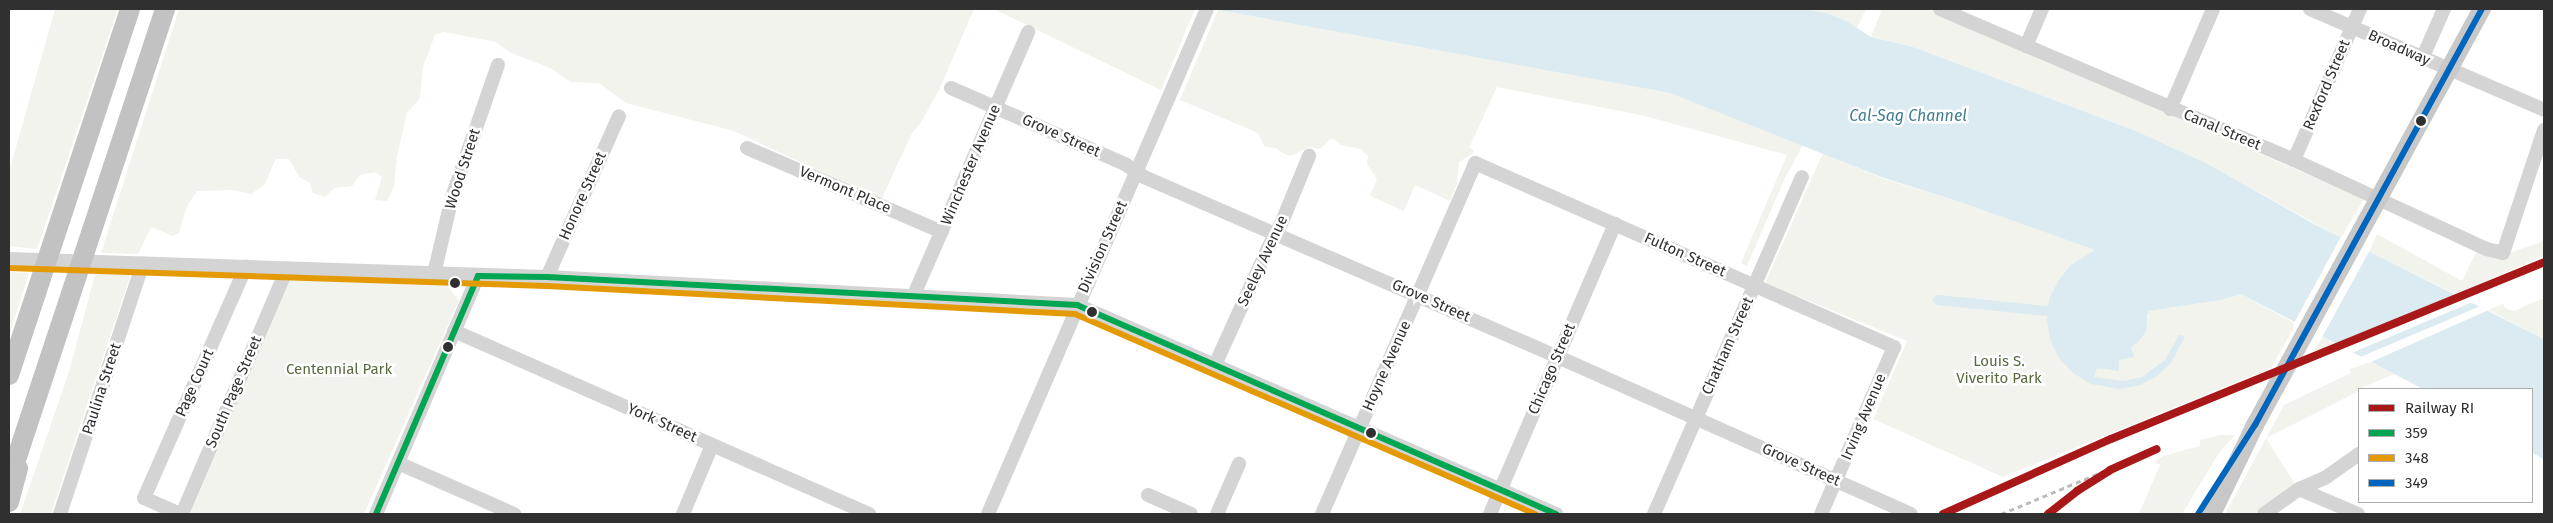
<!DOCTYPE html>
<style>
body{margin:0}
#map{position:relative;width:2553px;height:523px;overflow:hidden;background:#fff;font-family:"Fira Sans",sans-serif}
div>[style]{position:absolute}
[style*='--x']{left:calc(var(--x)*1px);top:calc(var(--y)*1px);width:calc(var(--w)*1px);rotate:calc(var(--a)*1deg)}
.green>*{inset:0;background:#f1f3ec}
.water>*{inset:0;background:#dbebf1}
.pier>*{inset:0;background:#fff}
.canal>*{height:10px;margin:-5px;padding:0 5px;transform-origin:5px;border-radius:5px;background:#dbebf1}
.minor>*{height:14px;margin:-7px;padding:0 7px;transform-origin:7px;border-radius:7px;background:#d4d4d4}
.major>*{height:18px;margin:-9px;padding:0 9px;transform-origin:9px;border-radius:9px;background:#c8c8c8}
.highway>*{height:20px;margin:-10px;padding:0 10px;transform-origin:10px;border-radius:10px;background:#c2c2c2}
.rail>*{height:2.5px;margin-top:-1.25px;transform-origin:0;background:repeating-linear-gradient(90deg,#bcbcbc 0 5px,transparent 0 9px)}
.bus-1>*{height:6px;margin:-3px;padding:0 3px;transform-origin:3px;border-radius:3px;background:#00a651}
.bus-2>*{height:6px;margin:-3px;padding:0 3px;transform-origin:3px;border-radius:3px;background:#e39a05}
.bus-3>*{height:6px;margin:-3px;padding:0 3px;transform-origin:3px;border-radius:3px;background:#0065bd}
.rail-1>*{height:8px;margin:-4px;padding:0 4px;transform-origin:4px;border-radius:4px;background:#a81818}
.dots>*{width:14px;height:14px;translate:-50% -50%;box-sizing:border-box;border:2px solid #fff;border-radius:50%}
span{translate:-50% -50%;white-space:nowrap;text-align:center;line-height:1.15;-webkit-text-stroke:5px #fff;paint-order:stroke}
.street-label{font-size:15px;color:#303030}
.park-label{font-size:15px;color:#596a3f}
.water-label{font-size:16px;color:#417b8f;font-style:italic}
.frame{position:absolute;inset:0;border:10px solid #303030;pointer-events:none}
.legend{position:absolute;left:2358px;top:388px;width:175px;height:115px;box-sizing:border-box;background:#fff;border:1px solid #acacac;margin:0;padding:6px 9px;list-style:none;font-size:15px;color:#303030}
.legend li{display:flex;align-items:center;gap:10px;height:25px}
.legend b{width:25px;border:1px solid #acacac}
</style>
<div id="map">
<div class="green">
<i style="clip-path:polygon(55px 9px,118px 9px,37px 249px,9px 246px,9px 172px)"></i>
<i style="clip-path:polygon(179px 9px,974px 9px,939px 90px,920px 124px,912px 133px,881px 200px,734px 131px,626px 103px,599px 83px,571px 82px,550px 68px,509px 52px,496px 42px,444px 32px,435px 35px,423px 67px,420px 98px,407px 113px,397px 156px,394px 186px,387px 201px,375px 200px,382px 177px,375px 172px,360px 175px,352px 186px,334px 188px,325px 197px,313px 193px,310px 183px,300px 178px,289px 159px,276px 159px,264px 185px,251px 194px,231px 190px,197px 191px,187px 206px,179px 233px,173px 236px,151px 227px,138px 254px,101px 253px)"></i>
<i style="clip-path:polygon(994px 9px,1195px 9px,1161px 90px)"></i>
<i style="clip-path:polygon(1803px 9px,1866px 9px,1856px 30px,1846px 21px,1827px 13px)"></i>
<i style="clip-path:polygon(1882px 9px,1928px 9px,2364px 199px,2341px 238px,2208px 164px,2136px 131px,1913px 47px,1871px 37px)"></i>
<i style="clip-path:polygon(1218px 10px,1670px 93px,1803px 145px,1784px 180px,1747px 266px,1741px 263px,1787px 155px,1645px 116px,1497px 87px,1469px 148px,1474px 150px,1473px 153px,1459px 162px,1457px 184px,1450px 201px,1415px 185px,1404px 211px,1370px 196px,1377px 179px,1367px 164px,1368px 156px,1360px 149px,1341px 145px,1332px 138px,1320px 149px,1309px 147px,1291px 156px,1282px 153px,1276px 148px,1265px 147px,1258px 133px,1180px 100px)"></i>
<i style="clip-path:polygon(1823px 153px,1884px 179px,1963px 203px,2096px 250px,2089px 255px,2149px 320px,2148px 311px,2221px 300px,2241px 294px,2294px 323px,2293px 329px,2271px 368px,2003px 477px,1873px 419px,1907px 341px,1765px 283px)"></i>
<i style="clip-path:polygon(2377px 234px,2462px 281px,2476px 252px,2480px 251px,2500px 256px,2544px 241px,2544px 256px,2456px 294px,2369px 252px)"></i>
<i style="clip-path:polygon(96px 271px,131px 273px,51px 514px,20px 514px,69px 372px)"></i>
<i style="clip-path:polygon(9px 272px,29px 273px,9px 336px)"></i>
<i style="clip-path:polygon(290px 280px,447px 286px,459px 300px,364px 514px,190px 514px)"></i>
<i style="clip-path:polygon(2544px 298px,2544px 339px,2488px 310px,2503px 304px,2505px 308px,2514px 311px)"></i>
<i style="clip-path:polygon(2323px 337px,2335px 344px,2321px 350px,2314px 350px)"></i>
<i style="clip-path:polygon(2371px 362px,2394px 374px,2359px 389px,2359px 391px,2266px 438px,2295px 484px,2254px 514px,2225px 514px,2284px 405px,2351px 373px,2349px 369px)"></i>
<i style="clip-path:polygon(2221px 435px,2235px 435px,2219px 453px,2182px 514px,2139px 514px,2160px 465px,2154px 462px,2163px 456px,2200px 446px,2200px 440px)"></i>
</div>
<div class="water">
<i style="clip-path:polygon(1213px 9px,1803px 9px,1827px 13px,1846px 21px,1871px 37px,1913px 47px,2136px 131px,2208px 164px,2314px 224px,2544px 339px,2544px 460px,2532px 452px,2532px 389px,2423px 389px,2241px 294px,2221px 300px,2148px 311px,2146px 331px,2140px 340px,2131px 347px,2134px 357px,2119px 360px,2119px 371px,2097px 368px,2094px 377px,2123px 381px,2142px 377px,2165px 360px,2179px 335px,2185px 336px,2172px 362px,2157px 376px,2140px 385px,2120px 389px,2091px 384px,2073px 373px,2059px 358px,2050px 340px,2047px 320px,2049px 299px,2058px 281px,2071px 265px,2095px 250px,1963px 203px,1884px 178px,1670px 93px)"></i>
</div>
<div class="pier">
<i style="clip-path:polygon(2342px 235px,2370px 250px,2321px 339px,2293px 325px)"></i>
<i style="clip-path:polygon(2459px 293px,2475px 301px,2349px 354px,2332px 345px)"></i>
<i style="clip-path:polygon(2483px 305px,2491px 309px,2371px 362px,2367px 363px,2358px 358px)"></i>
</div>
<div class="canal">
<i style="--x:1938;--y:300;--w:110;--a:5.8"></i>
</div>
<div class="minor">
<i style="--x:1940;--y:9;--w:385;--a:23.1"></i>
<i style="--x:2294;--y:160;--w:213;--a:24.8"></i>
<i style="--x:2487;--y:249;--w:16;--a:14"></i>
<i style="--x:2503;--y:253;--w:130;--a:-71.6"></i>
<i style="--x:2310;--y:9;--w:255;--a:23.3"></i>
<i style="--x:2026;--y:46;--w:40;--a:-66.6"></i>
<i style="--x:2422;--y:59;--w:55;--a:-66.3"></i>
<i style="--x:951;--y:88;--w:190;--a:23.6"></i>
<i style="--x:1125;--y:164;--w:23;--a:34"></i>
<i style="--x:1144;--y:177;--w:451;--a:23.5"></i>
<i style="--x:1558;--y:357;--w:386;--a:24"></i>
<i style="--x:2170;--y:109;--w:109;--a:-66.7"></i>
<i style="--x:747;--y:148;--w:212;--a:23.3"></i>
<i style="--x:2294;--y:160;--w:165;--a:-66.4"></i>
<i style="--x:9;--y:259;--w:538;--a:1.92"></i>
<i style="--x:547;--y:277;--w:531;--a:3.02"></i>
<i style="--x:1077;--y:305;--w:523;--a:23.57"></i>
<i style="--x:434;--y:274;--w:79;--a:-76.8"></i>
<i style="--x:452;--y:197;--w:140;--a:-70.8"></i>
<i style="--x:547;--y:277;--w:176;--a:-65.9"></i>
<i style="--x:913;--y:297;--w:289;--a:-66.5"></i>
<i style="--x:454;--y:331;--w:454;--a:23.8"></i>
<i style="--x:1215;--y:365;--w:128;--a:-65.6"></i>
<i style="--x:1268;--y:248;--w:27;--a:-62"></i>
<i style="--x:1281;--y:224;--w:74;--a:-67.6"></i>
<i style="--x:398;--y:463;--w:127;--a:23.7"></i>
<i style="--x:2299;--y:489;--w:64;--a:23"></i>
<i style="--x:1148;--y:495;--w:47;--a:23.8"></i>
<i style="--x:60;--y:514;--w:264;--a:-71.7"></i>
<i style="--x:180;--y:514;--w:39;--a:-156"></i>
<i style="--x:144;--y:498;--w:253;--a:-66.2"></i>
<i style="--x:182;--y:514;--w:267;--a:-66.8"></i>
<i style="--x:376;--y:514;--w:259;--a:-66.8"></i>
<i style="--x:683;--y:514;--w:75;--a:-67.2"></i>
<i style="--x:988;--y:514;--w:550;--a:-66.56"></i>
<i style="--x:1217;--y:514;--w:55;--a:-66.3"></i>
<i style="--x:1322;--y:514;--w:383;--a:-66.4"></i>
<i style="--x:1475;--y:163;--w:458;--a:23.7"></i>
<i style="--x:1894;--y:347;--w:182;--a:113.6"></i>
<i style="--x:1490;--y:514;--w:316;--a:-66.7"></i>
<i style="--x:1654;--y:514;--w:368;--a:-66.3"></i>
<i style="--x:2264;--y:514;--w:43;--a:-35.5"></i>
<i style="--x:2299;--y:489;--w:28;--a:-23"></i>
<i style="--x:2325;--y:478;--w:42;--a:-35.2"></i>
</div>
<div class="major">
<i style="--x:2212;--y:514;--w:99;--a:-64.2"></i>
<i style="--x:2255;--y:425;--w:474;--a:-61.4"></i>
</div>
<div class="highway">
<i style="--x:9;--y:375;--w:385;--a:-71.7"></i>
<i style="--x:9;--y:481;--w:497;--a:-71.7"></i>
<i style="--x:9;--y:502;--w:35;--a:-75"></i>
</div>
<div class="rail">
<i style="--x:2001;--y:514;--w:151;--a:-22.6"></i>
</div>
<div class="bus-1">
<i style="--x:478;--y:276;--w:69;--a:0.8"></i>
<i style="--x:547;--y:277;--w:531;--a:3.02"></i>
<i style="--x:1077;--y:305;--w:523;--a:23.57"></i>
<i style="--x:376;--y:514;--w:259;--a:-66.8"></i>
</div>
<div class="bus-2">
<i style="--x:9;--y:268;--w:538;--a:1.92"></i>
<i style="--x:547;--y:286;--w:529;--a:3.04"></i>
<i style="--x:1075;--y:314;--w:502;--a:23.5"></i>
</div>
<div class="bus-3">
<i style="--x:2198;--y:514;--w:106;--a:-57.4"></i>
<i style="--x:2255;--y:425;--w:474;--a:-61.4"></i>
</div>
<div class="rail-1">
<i style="--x:1943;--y:514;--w:184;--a:-24.1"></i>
<i style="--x:2111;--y:439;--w:468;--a:-22.2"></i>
<i style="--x:2048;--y:514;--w:37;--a:-38"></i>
<i style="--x:2077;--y:491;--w:39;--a:-32"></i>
<i style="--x:2110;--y:470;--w:51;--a:-24.1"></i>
</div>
<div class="dots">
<i style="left:2421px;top:121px;background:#303030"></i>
<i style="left:455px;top:283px;background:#303030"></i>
<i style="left:1092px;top:312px;background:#303030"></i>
<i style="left:448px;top:347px;background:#303030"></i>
<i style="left:1371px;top:433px;background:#303030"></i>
</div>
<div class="street-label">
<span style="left:2399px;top:48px;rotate:24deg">Broadway</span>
<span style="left:2327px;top:85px;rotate:-67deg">Rexford Street</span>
<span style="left:2222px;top:130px;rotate:23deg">Canal Street</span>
<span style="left:1061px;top:136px;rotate:24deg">Grove Street</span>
<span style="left:971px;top:165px;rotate:-67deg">Winchester Avenue</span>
<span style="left:463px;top:169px;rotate:-72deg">Wood Street</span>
<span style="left:845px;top:190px;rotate:23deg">Vermont Place</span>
<span style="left:583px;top:196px;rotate:-66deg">Honore Street</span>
<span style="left:1103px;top:247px;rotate:-66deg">Division Street</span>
<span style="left:1685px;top:255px;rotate:24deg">Fulton Street</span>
<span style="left:1263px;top:261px;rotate:-65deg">Seeley Avenue</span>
<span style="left:1431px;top:301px;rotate:24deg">Grove Street</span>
<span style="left:1728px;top:346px;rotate:-66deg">Chatham Street</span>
<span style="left:1387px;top:366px;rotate:-66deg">Hoyne Avenue</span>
<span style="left:1552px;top:369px;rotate:-67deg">Chicago Street</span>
<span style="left:195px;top:383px;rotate:-66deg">Page Court</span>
<span style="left:102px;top:389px;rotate:-72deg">Paulina Street</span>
<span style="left:234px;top:392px;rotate:-67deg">South Page Street</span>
<span style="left:1864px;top:417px;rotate:-67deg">Irving Avenue</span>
<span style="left:662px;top:423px;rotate:24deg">York Street</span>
<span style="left:1801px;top:465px;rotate:24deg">Grove Street</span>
</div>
<div class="park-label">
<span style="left:1999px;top:370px">Louis S.<br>Viverito Park</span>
<span style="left:339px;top:370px">Centennial Park</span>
</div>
<div class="water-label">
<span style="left:1908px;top:116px">Cal-Sag Channel</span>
</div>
<div class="frame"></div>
<ul class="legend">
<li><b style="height:6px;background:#a81818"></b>Railway RI</li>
<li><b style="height:6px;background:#00a651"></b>359</li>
<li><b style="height:6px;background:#e39a05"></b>348</li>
<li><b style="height:6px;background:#0065bd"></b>349</li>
</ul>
</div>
